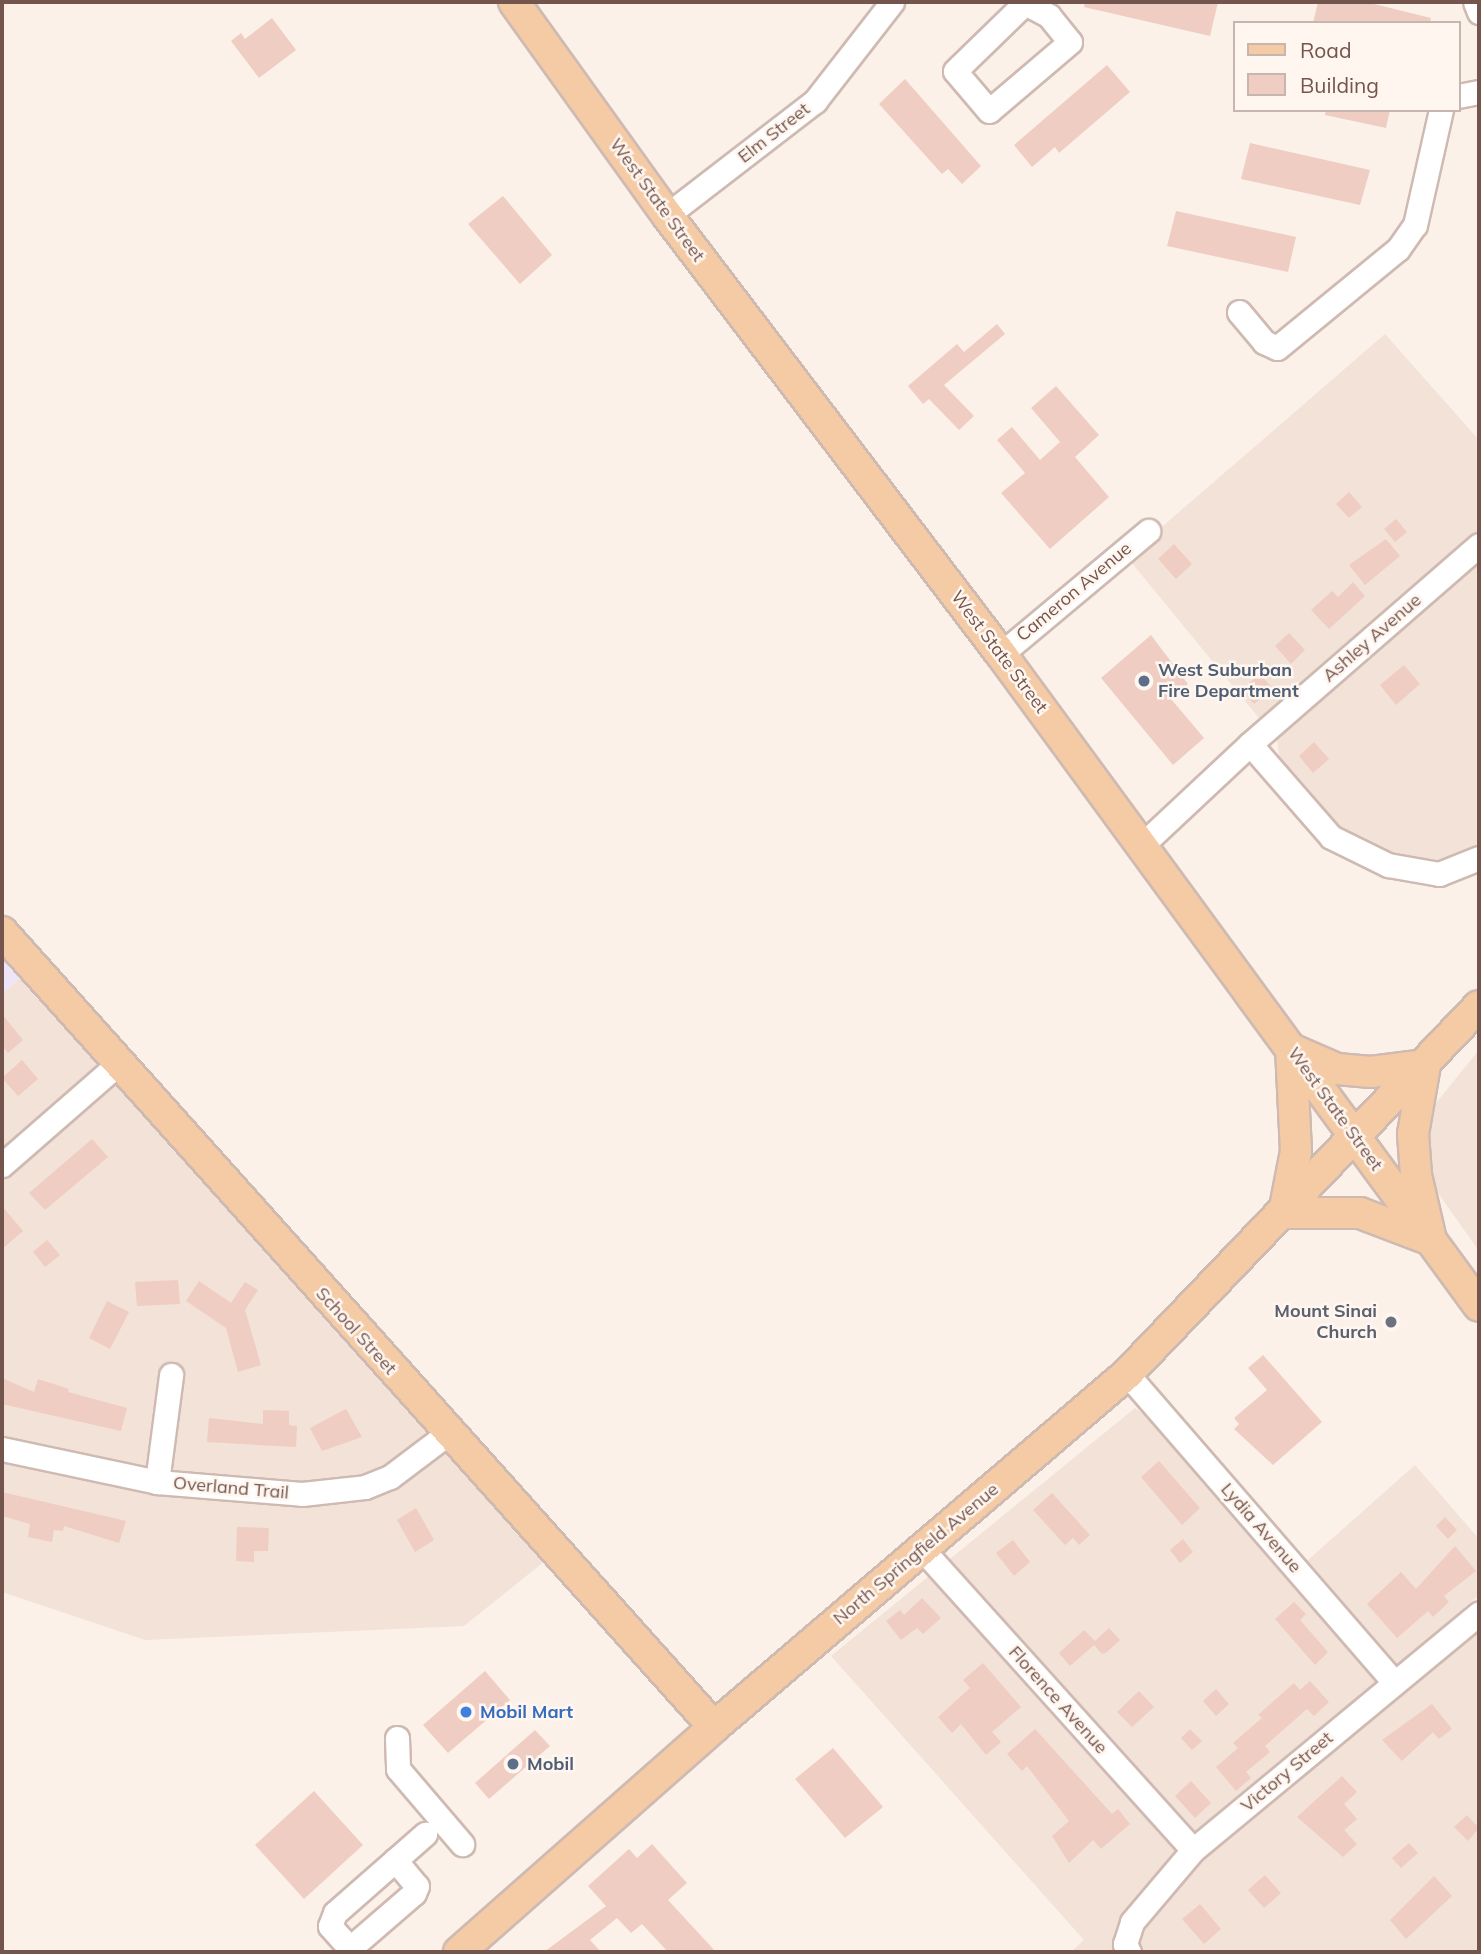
<!DOCTYPE html>
<style>
body{margin:0}
#map{position:relative;width:1481px;height:1954px;overflow:hidden;background:#fbf1e9;font-family:Mulish,sans-serif}
div>[style]{position:absolute}
[style*='--x']{left:calc(var(--x)*1px);top:calc(var(--y)*1px);width:calc(var(--w)*1px);rotate:calc(var(--a)*1deg)}
.residential>*{inset:0;background:#f2e2d8}
.education>*{inset:0;background:#eee5f8}
.building>*{inset:0;background:#efcdc2}
.roads{filter:drop-shadow(2px 0 #cfbab2) drop-shadow(-2px 0 #cfbab2) drop-shadow(0 2px #cfbab2) drop-shadow(0 -2px #cfbab2)}
.minor>*{height:23px;margin:-11.5px;padding:0 11.5px;transform-origin:11.5px;border-radius:11.5px;background:#fff}
.major>*{height:30px;margin:-15px;padding:0 15px;transform-origin:15px;border-radius:15px;background:#f5cba6}
.dots>*{width:19px;height:19px;translate:-50% -50%;box-sizing:border-box;border:4px solid #fef6ef;border-radius:50%}
span{translate:-50% -50%;white-space:nowrap;text-align:center;line-height:1.15;-webkit-text-stroke:5px #fef6ef;paint-order:stroke}
.street-label{font-size:18px;color:#74554e}
.service-label{font-size:18px;color:#4e5e75;font-weight:700}
.left{translate:0 -50%;text-align:left}
.worship-label{font-size:18px;color:#5b616d;font-weight:700}
.right{translate:-100% -50%;text-align:right}
.shop-label{font-size:18px;color:#366cbe;font-weight:700}
.frame{position:absolute;inset:0;border:4px solid #74554e;pointer-events:none}
.legend{position:absolute;left:1233px;top:21px;width:228px;height:91px;box-sizing:border-box;background:#fef6ef;border:2px solid #c7b6af;margin:0;padding:9px 12px;list-style:none;font-size:21px;color:#74554e}
.legend li{display:flex;align-items:center;gap:14px;height:35px}
.legend b{width:35px;border:2px solid #c7b6af}
</style>
<div id="map">
<div class="residential">
<i style="clip-path:polygon(1385px 334px,1479px 440px,1479px 847px,1432px 863px,1402px 862px,1347px 839px,1281px 767px,1277px 740px,1127px 557px)"></i>
<i style="clip-path:polygon(22px 976px,545px 1561px,464px 1626px,145px 1640px,2px 1592px,2px 994px)"></i>
<i style="clip-path:polygon(1479px 1050px,1479px 1251px,1426px 1176px,1427px 1114px)"></i>
<i style="clip-path:polygon(1135px 1408px,1152px 1420px,1290px 1576px,1415px 1465px,1479px 1539px,1479px 1595px,1463px 1608px,1479px 1626px,1479px 1952px,1071px 1952px,1084px 1940px,831px 1656px)"></i>
</div>
<div class="education">
<i style="clip-path:polygon(2px 953px,22px 976px,2px 994px)"></i>
</div>
<div class="building">
<i style="clip-path:polygon(1085px 2px,1218px 2px,1210px 36px,1084px 7px)"></i>
<i style="clip-path:polygon(1318px 2px,1366px 2px,1431px 18px,1430px 23px,1313px 23px)"></i>
<i style="clip-path:polygon(272px 18px,296px 50px,259px 78px,231px 41px,241px 33px,245px 39px)"></i>
<i style="clip-path:polygon(1107px 65px,1130px 92px,1059px 153px,1055px 147px,1032px 167px,1014px 145px)"></i>
<i style="clip-path:polygon(905px 79px,981px 166px,962px 184px,948px 169px,942px 174px,879px 104px)"></i>
<i style="clip-path:polygon(1326px 110px,1390px 110px,1386px 128px,1325px 115px)"></i>
<i style="clip-path:polygon(1250px 143px,1370px 170px,1360px 205px,1241px 179px)"></i>
<i style="clip-path:polygon(503px 196px,552px 255px,520px 284px,468px 224px)"></i>
<i style="clip-path:polygon(1176px 211px,1296px 237px,1288px 272px,1167px 246px)"></i>
<i style="clip-path:polygon(997px 324px,1005px 334px,944px 385px,974px 416px,959px 430px,929px 399px,923px 404px,908px 386px,957px 344px,964px 352px)"></i>
<i style="clip-path:polygon(1056px 386px,1099px 435px,1075px 457px,1109px 497px,1050px 549px,1001px 493px,1025px 473px,997px 440px,1012px 427px,1040px 460px,1060px 442px,1031px 408px)"></i>
<i style="clip-path:polygon(1349px 492px,1362px 507px,1349px 518px,1336px 504px)"></i>
<i style="clip-path:polygon(1396px 519px,1407px 532px,1395px 542px,1384px 529px)"></i>
<i style="clip-path:polygon(1386px 539px,1400px 556px,1365px 585px,1349px 565px)"></i>
<i style="clip-path:polygon(1174px 544px,1192px 564px,1176px 579px,1158px 559px)"></i>
<i style="clip-path:polygon(1353px 582px,1365px 596px,1329px 629px,1311px 610px,1332px 591px,1338px 597px)"></i>
<i style="clip-path:polygon(1289px 633px,1305px 650px,1291px 664px,1275px 646px)"></i>
<i style="clip-path:polygon(1151px 635px,1188px 684px,1171px 699px,1204px 738px,1173px 765px,1101px 678px)"></i>
<i style="clip-path:polygon(1404px 665px,1420px 684px,1396px 705px,1380px 685px)"></i>
<i style="clip-path:polygon(1260px 674px,1273px 689px,1254px 704px,1242px 689px)"></i>
<i style="clip-path:polygon(1314px 742px,1329px 759px,1313px 773px,1299px 756px)"></i>
<i style="clip-path:polygon(2px 1014px,23px 1040px,8px 1053px,2px 1046px)"></i>
<i style="clip-path:polygon(22px 1060px,38px 1079px,18px 1096px,2px 1078px)"></i>
<i style="clip-path:polygon(92px 1139px,108px 1157px,45px 1210px,29px 1193px)"></i>
<i style="clip-path:polygon(2px 1206px,23px 1231px,2px 1249px)"></i>
<i style="clip-path:polygon(47px 1240px,60px 1255px,45px 1267px,33px 1252px)"></i>
<i style="clip-path:polygon(178px 1280px,180px 1304px,137px 1306px,135px 1282px)"></i>
<i style="clip-path:polygon(199px 1281px,231px 1303px,245px 1282px,258px 1290px,245px 1310px,261px 1365px,238px 1372px,226px 1328px,186px 1301px)"></i>
<i style="clip-path:polygon(107px 1301px,129px 1312px,110px 1349px,89px 1338px)"></i>
<i style="clip-path:polygon(1263px 1355px,1322px 1422px,1273px 1465px,1234px 1429px,1239px 1424px,1234px 1418px,1267px 1390px,1248px 1368px)"></i>
<i style="clip-path:polygon(2px 1378px,34px 1392px,38px 1379px,69px 1389px,68px 1392px,127px 1408px,121px 1431px,2px 1404px)"></i>
<i style="clip-path:polygon(346px 1409px,362px 1437px,322px 1451px,310px 1428px)"></i>
<i style="clip-path:polygon(263px 1410px,289px 1411px,289px 1425px,297px 1426px,296px 1447px,207px 1442px,209px 1418px,263px 1424px)"></i>
<i style="clip-path:polygon(1159px 1461px,1200px 1508px,1182px 1525px,1141px 1477px)"></i>
<i style="clip-path:polygon(2px 1492px,126px 1521px,119px 1543px,64px 1526px,63px 1531px,54px 1530px,52px 1542px,28px 1537px,30px 1524px,2px 1516px)"></i>
<i style="clip-path:polygon(1052px 1493px,1090px 1535px,1079px 1545px,1073px 1538px,1065px 1545px,1033px 1510px)"></i>
<i style="clip-path:polygon(416px 1508px,434px 1540px,415px 1552px,397px 1520px)"></i>
<i style="clip-path:polygon(1445px 1517px,1457px 1530px,1448px 1539px,1436px 1526px)"></i>
<i style="clip-path:polygon(237px 1527px,269px 1528px,268px 1551px,254px 1551px,254px 1562px,236px 1561px)"></i>
<i style="clip-path:polygon(1183px 1539px,1193px 1552px,1180px 1563px,1170px 1550px)"></i>
<i style="clip-path:polygon(1013px 1540px,1030px 1562px,1014px 1576px,996px 1553px)"></i>
<i style="clip-path:polygon(1455px 1546px,1476px 1571px,1444px 1596px,1449px 1602px,1433px 1617px,1428px 1611px,1397px 1638px,1367px 1604px,1401px 1572px,1416px 1589px)"></i>
<i style="clip-path:polygon(922px 1598px,941px 1618px,923px 1634px,917px 1628px,901px 1640px,886px 1621px,900px 1610px,904px 1615px)"></i>
<i style="clip-path:polygon(1294px 1602px,1306px 1614px,1300px 1620px,1328px 1652px,1315px 1665px,1275px 1619px)"></i>
<i style="clip-path:polygon(1109px 1628px,1120px 1640px,1107px 1652px,1102px 1654px,1094px 1645px,1070px 1666px,1059px 1653px,1084px 1630px,1095px 1641px)"></i>
<i style="clip-path:polygon(983px 1663px,1021px 1707px,992px 1732px,1001px 1742px,986px 1755px,961px 1724px,952px 1733px,938px 1717px,970px 1688px,963px 1680px)"></i>
<i style="clip-path:polygon(485px 1671px,510px 1700px,448px 1753px,423px 1725px)"></i>
<i style="clip-path:polygon(1310px 1681px,1329px 1702px,1314px 1716px,1307px 1709px,1265px 1746px,1270px 1752px,1246px 1772px,1251px 1778px,1236px 1791px,1216px 1767px,1238px 1748px,1233px 1743px,1262px 1718px,1258px 1715px,1294px 1683px,1300px 1690px)"></i>
<i style="clip-path:polygon(1216px 1689px,1229px 1704px,1216px 1716px,1203px 1701px)"></i>
<i style="clip-path:polygon(1139px 1691px,1154px 1707px,1132px 1727px,1117px 1712px)"></i>
<i style="clip-path:polygon(1432px 1704px,1452px 1729px,1439px 1739px,1433px 1732px,1402px 1761px,1382px 1740px)"></i>
<i style="clip-path:polygon(1035px 1729px,1112px 1814px,1118px 1809px,1130px 1824px,1101px 1849px,1093px 1840px,1069px 1863px,1052px 1836px,1069px 1821px,1027px 1766px,1022px 1771px,1007px 1754px)"></i>
<i style="clip-path:polygon(1190px 1729px,1202px 1741px,1192px 1750px,1181px 1738px)"></i>
<i style="clip-path:polygon(535px 1730px,550px 1746px,489px 1799px,475px 1783px)"></i>
<i style="clip-path:polygon(833px 1748px,883px 1807px,845px 1838px,795px 1779px)"></i>
<i style="clip-path:polygon(1342px 1776px,1357px 1792px,1344px 1804px,1357px 1819px,1344px 1830px,1357px 1844px,1343px 1857px,1297px 1817px)"></i>
<i style="clip-path:polygon(1191px 1781px,1211px 1803px,1195px 1818px,1175px 1796px)"></i>
<i style="clip-path:polygon(314px 1791px,363px 1845px,304px 1899px,255px 1845px)"></i>
<i style="clip-path:polygon(1467px 1815px,1479px 1828px,1468px 1841px,1454px 1827px)"></i>
<i style="clip-path:polygon(1409px 1843px,1418px 1853px,1401px 1868px,1392px 1858px)"></i>
<i style="clip-path:polygon(652px 1844px,687px 1883px,668px 1900px,716px 1952px,668px 1952px,642px 1924px,631px 1933px,617px 1918px,590px 1940px,601px 1952px,544px 1952px,606px 1906px,588px 1886px,629px 1849px,637px 1858px)"></i>
<i style="clip-path:polygon(1265px 1875px,1281px 1893px,1264px 1908px,1248px 1890px)"></i>
<i style="clip-path:polygon(1434px 1876px,1452px 1896px,1406px 1939px,1390px 1920px)"></i>
<i style="clip-path:polygon(1200px 1904px,1221px 1929px,1204px 1944px,1182px 1919px)"></i>
</div>
<div class="roads">
<div class="minor">
<i style="--x:1475;--y:2;--w:11;--a:68"></i>
<i style="--x:1025;--y:3;--w:27;--a:28"></i>
<i style="--x:1049;--y:16;--w:33;--a:51"></i>
<i style="--x:1070;--y:42;--w:106;--a:139.6"></i>
<i style="--x:989;--y:111;--w:52;--a:-130.4"></i>
<i style="--x:955;--y:71;--w:99;--a:-44.2"></i>
<i style="--x:1458;--y:96;--w:21;--a:-11"></i>
<i style="--x:667;--y:215;--w:187;--a:-37.6"></i>
<i style="--x:815;--y:101;--w:125;--a:-52.1"></i>
<i style="--x:1239;--y:312;--w:39;--a:50"></i>
<i style="--x:1264;--y:342;--w:14;--a:25"></i>
<i style="--x:1277;--y:348;--w:156;--a:-39.3"></i>
<i style="--x:1398;--y:249;--w:29;--a:-55"></i>
<i style="--x:1415;--y:225;--w:118;--a:-77.3"></i>
<i style="--x:1001;--y:654;--w:192;--a:-39.9"></i>
<i style="--x:1250;--y:744;--w:123;--a:48.9"></i>
<i style="--x:1331;--y:837;--w:64;--a:26.2"></i>
<i style="--x:1388;--y:865;--w:52;--a:10"></i>
<i style="--x:1439;--y:874;--w:43;--a:-21.8"></i>
<i style="--x:1142;--y:845;--w:148;--a:-43.1"></i>
<i style="--x:1250;--y:744;--w:303;--a:-41"></i>
<i style="--x:2;--y:1165;--w:155;--a:-41.1"></i>
<i style="--x:1127;--y:1374;--w:408;--a:49.1"></i>
<i style="--x:2;--y:1449;--w:158;--a:12"></i>
<i style="--x:157;--y:1482;--w:145;--a:4.7"></i>
<i style="--x:302;--y:1494;--w:63;--a:-6.3"></i>
<i style="--x:365;--y:1487;--w:27;--a:-22"></i>
<i style="--x:390;--y:1477;--w:71;--a:-37"></i>
<i style="--x:157;--y:1482;--w:108;--a:-82.5"></i>
<i style="--x:922;--y:1549;--w:405;--a:48"></i>
<i style="--x:397;--y:1738;--w:31;--a:88"></i>
<i style="--x:398;--y:1769;--w:99;--a:49.5"></i>
<i style="--x:395;--y:1860;--w:34;--a:50"></i>
<i style="--x:417;--y:1886;--w:8;--a:113"></i>
<i style="--x:414;--y:1893;--w:78;--a:139.2"></i>
<i style="--x:355;--y:1944;--w:9;--a:180"></i>
<i style="--x:346;--y:1944;--w:24;--a:-132"></i>
<i style="--x:330;--y:1926;--w:14;--a:-69"></i>
<i style="--x:335;--y:1913;--w:120;--a:-41.3"></i>
<i style="--x:1129;--y:1952;--w:9;--a:-117"></i>
<i style="--x:1125;--y:1944;--w:23;--a:-72"></i>
<i style="--x:1132;--y:1922;--w:94;--a:-49.7"></i>
<i style="--x:1193;--y:1850;--w:371;--a:-39.6"></i>
</div>
<div class="major">
<i style="--x:514;--y:2;--w:262;--a:54.3"></i>
<i style="--x:667;--y:215;--w:552;--a:52.74"></i>
<i style="--x:1001;--y:654;--w:808;--a:53.75"></i>
<i style="--x:2;--y:932;--w:1067;--a:48.15"></i>
<i style="--x:1291;--y:1049;--w:50;--a:23.5"></i>
<i style="--x:1337;--y:1069;--w:34;--a:5"></i>
<i style="--x:1371;--y:1072;--w:54;--a:-7.4"></i>
<i style="--x:1425;--y:1065;--w:70;--a:99.9"></i>
<i style="--x:1413;--y:1134;--w:41;--a:85.8"></i>
<i style="--x:1416;--y:1175;--w:67;--a:77"></i>
<i style="--x:1431;--y:1240;--w:76;--a:-159.2"></i>
<i style="--x:1360;--y:1213;--w:76;--a:180"></i>
<i style="--x:1284;--y:1213;--w:63;--a:-79"></i>
<i style="--x:1296;--y:1151;--w:102;--a:-92.8"></i>
<i style="--x:459;--y:1952;--w:340;--a:-41.4"></i>
<i style="--x:714;--y:1727;--w:543;--a:-40.52"></i>
<i style="--x:1127;--y:1374;--w:509;--a:-46.27"></i>
</div>
</div>
<div class="dots">
<i style="left:1144px;top:681px;background:#5c6f8a"></i>
<i style="left:1391px;top:1322px;background:#6b7280"></i>
<i style="left:466px;top:1712px;background:#3f7fe0"></i>
<i style="left:513px;top:1764px;background:#5c6f8a"></i>
</div>
<div class="street-label">
<span style="left:774px;top:133px;rotate:-38deg">Elm Street</span>
<span style="left:657px;top:200px;rotate:54deg">West State Street</span>
<span style="left:1074px;top:592px;rotate:-40deg">Cameron Avenue</span>
<span style="left:1372px;top:638px;rotate:-41deg">Ashley Avenue</span>
<span style="left:999px;top:652px;rotate:53deg">West State Street</span>
<span style="left:1335px;top:1109px;rotate:54deg">West State Street</span>
<span style="left:356px;top:1331px;rotate:48deg">School Street</span>
<span style="left:231px;top:1488px;rotate:5deg">Overland Trail</span>
<span style="left:1261px;top:1528px;rotate:49deg">Lydia Avenue</span>
<span style="left:916px;top:1554px;rotate:-40deg">North Springfield Avenue</span>
<span style="left:1058px;top:1700px;rotate:48deg">Florence Avenue</span>
<span style="left:1287px;top:1772px;rotate:-40deg">Victory Street</span>
</div>
<div class="service-label">
<span class="left" style="left:1158px;top:681px">West Suburban<br>Fire Department</span>
<span class="left" style="left:527px;top:1764px">Mobil</span>
</div>
<div class="worship-label">
<span class="right" style="left:1377px;top:1322px">Mount Sinai<br>Church</span>
</div>
<div class="shop-label">
<span class="left" style="left:480px;top:1712px">Mobil Mart</span>
</div>
<div class="frame"></div>
<ul class="legend">
<li><b style="height:9px;background:#f5cba6"></b>Road</li>
<li><b style="height:19px;background:#efcdc2"></b>Building</li>
</ul>
</div>
